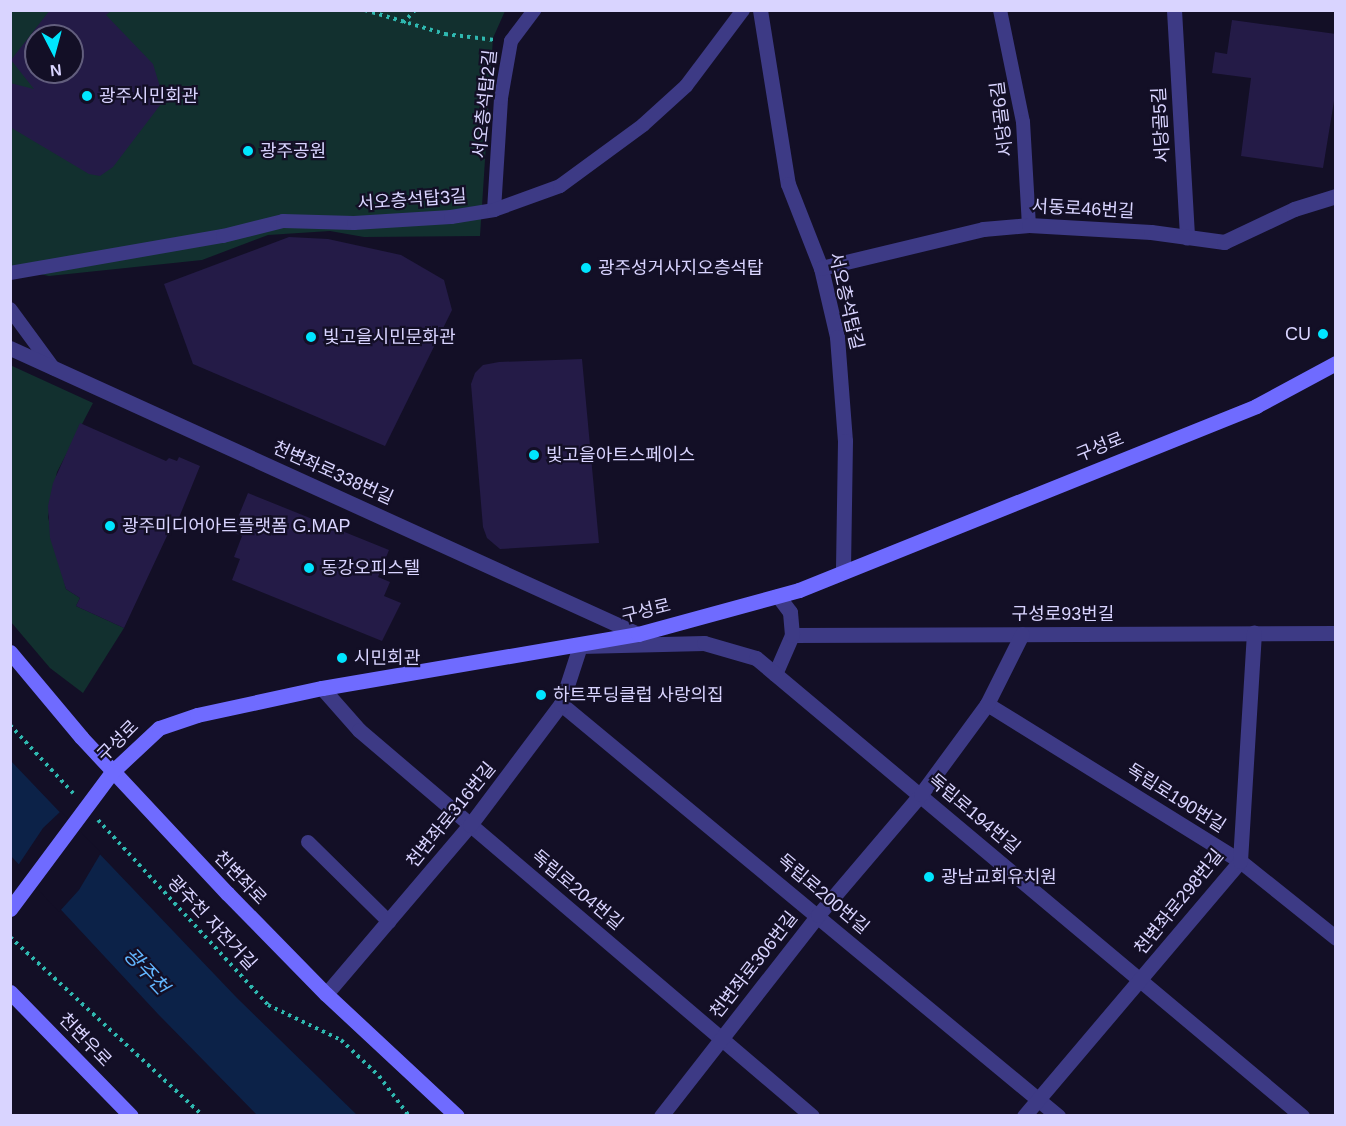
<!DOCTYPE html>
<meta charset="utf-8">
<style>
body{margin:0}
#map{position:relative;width:1346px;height:1126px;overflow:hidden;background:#130f26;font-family:Helvetica,"Noto Sans KR",sans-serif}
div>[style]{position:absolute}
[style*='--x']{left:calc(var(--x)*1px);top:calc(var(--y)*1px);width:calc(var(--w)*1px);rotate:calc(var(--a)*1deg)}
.green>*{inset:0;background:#12302f}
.water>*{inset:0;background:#0c2248}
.pier>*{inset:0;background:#130f26}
.building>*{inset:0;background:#241b47}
.path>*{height:4px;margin-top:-2px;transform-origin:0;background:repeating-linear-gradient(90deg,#2fb8b0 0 3px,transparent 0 7.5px)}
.lane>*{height:14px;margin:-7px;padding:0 7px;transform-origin:7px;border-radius:7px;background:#3d3a85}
.street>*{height:15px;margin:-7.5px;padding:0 7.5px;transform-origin:7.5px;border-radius:7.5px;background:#3d3a85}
.secondary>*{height:15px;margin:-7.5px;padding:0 7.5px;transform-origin:7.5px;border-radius:7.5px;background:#6f6bff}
.secondary-bridge>*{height:15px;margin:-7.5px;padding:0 7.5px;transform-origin:7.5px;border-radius:7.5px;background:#6f6bff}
.dots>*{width:16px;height:16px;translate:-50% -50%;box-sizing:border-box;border:3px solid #130f26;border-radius:50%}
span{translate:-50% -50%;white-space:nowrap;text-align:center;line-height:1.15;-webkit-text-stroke:4.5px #130f26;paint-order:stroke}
.poi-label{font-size:18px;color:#d9d4ff}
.left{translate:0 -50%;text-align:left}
.right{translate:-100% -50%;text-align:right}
.street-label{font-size:18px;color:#d9d4ff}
.water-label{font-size:20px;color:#62b6ff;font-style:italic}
.frame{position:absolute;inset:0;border:12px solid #d9d4ff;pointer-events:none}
.north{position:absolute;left:24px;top:24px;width:60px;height:60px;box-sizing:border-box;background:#130f26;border:2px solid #625e7d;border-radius:50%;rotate:174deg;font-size:16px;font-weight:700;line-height:24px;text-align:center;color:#d9d4ff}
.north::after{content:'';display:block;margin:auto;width:21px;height:27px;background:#00e5ff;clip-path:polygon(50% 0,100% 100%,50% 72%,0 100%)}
</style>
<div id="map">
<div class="green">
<i style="clip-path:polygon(evenodd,11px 11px,505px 11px,493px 38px,480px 236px,364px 237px,330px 231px,268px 235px,202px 260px,49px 276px,11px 268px,11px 11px,36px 36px,72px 36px,72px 72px,36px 72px,36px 36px)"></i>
<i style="clip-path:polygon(10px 365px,93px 403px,57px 472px,48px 517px,66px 589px,80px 598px,76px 606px,124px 628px,83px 693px,50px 668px,11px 622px)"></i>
</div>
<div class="water">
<i style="clip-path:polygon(10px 760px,237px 998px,357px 1115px,257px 1115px,158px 1014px,11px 856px)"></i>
</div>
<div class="pier">
<i style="clip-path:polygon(61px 811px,101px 853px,79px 890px,59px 912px,17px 867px,43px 828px)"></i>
</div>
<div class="building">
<i style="clip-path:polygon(evenodd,50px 10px,112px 10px,106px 15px,153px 64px,164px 100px,113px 167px,100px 176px,89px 174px,10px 127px,10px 83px,34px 89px,11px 60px,50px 10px,36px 36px,72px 36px,72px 72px,36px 72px,36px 36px)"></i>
<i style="clip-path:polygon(1232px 20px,1336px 34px,1336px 89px,1323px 168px,1241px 156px,1251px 78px,1212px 73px,1215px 52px,1227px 54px)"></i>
<i style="clip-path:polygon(289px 237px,328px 239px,401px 255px,444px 280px,452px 310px,385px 446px,193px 364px,164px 284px)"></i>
<i style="clip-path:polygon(582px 359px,599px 543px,500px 549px,487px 538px,483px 527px,471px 384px,475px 373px,483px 365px,499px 362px)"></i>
<i style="clip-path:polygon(80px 423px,166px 461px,169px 458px,177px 461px,179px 457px,200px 466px,176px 525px,173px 523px,124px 628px,76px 606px,80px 598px,66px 589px,50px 538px,48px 506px,53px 483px)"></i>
<i style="clip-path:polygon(248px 493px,389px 550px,378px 577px,390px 582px,384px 596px,401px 603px,382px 641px,232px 580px,240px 559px,234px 557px,242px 536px,232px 532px)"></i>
</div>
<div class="path">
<i style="--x:365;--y:10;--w:84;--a:16.7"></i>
<i style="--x:445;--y:34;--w:50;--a:6.8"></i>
<i style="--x:403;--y:23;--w:18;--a:-47"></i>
<i style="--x:10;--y:725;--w:93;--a:47.2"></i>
<i style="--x:98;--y:820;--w:251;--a:47.4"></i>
<i style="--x:268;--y:1005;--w:81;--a:25.6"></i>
<i style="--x:341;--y:1040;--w:52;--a:43.5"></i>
<i style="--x:379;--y:1076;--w:50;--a:53.1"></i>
<i style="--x:10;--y:937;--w:263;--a:42.8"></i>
</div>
<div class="lane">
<i style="--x:1000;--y:10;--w:114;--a:78.4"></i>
<i style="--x:1023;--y:122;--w:103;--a:86.7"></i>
<i style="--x:494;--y:210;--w:112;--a:-86.4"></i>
<i style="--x:501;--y:98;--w:58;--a:-80"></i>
<i style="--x:511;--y:41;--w:39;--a:-53"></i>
<i style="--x:10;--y:273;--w:216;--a:-9.9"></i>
<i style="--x:223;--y:236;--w:62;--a:-14"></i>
<i style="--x:283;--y:221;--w:71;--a:1.6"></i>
<i style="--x:354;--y:223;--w:97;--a:-3.5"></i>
<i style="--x:451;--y:217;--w:44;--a:-9.2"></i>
<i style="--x:494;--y:210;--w:70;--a:-20"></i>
<i style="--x:560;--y:186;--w:103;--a:-36.3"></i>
<i style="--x:643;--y:125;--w:58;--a:-42.2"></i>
<i style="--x:686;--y:86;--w:95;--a:-53.1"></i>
<i style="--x:10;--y:309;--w:74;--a:53.7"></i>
<i style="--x:308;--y:842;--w:114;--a:44.6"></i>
</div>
<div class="street">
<i style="--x:760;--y:10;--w:176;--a:80.9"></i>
<i style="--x:788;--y:184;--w:90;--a:68.6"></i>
<i style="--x:821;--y:268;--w:71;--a:76.9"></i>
<i style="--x:837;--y:337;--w:104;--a:85.6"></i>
<i style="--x:845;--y:441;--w:131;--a:90.9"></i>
<i style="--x:1174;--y:10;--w:228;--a:86.7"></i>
<i style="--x:821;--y:268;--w:167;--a:-13.5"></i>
<i style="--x:983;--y:229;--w:46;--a:-5"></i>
<i style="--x:1029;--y:225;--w:122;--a:3.3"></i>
<i style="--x:1151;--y:232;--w:74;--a:7.8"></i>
<i style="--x:1224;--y:242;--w:77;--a:-25.2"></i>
<i style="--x:1294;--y:209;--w:44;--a:-17.2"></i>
<i style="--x:10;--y:348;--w:690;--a:24.49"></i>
<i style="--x:792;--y:635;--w:544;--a:-0.21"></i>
<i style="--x:775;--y:674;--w:43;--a:-66.4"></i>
<i style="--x:792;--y:635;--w:23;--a:-95"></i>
<i style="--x:790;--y:612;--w:20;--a:-127"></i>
<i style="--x:322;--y:688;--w:56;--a:48.6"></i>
<i style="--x:359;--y:730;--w:595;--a:40.43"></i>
<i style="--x:561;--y:704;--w:646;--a:39.66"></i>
<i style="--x:987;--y:704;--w:298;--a:31.8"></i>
<i style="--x:1240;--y:861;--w:123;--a:38.7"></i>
<i style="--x:326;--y:994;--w:222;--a:-49.6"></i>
<i style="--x:470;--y:825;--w:151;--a:-53.1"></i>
<i style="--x:561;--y:704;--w:61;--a:-71.9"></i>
<i style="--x:580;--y:646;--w:124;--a:-1.4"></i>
<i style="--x:704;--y:643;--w:54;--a:16.1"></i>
<i style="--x:756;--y:658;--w:713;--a:39.99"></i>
<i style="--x:661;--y:1116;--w:255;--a:-52"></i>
<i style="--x:818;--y:915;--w:159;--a:-49.6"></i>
<i style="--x:921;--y:794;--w:112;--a:-53.7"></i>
<i style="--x:987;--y:704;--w:78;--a:-63.4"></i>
<i style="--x:1024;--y:1116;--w:334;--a:-49.7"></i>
<i style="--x:1240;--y:861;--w:229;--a:-86.5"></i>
</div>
<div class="secondary">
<i style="--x:10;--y:652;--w:111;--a:50.1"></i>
<i style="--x:81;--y:737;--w:214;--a:46.9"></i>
<i style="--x:227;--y:893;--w:141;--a:45.6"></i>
<i style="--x:326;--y:994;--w:179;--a:43"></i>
<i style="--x:113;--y:771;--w:63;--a:-43.1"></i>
<i style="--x:159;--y:728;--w:40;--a:-18.9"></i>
<i style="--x:197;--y:715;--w:128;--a:-12.2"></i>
<i style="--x:322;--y:688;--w:321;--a:-9.7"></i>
<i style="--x:638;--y:634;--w:167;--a:-15.3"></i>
<i style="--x:799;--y:590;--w:493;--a:-21.9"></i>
<i style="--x:1256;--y:406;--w:91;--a:-28.3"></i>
<i style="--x:10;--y:992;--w:173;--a:45.7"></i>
</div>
<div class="secondary-bridge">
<i style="--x:10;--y:909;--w:172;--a:-53.3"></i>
</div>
<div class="dots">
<i style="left:87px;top:96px;background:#00e5ff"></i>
<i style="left:248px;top:151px;background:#00e5ff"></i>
<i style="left:586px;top:268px;background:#00e5ff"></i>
<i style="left:1323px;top:334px;background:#00e5ff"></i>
<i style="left:311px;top:337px;background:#00e5ff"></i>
<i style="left:534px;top:455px;background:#00e5ff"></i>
<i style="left:110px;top:526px;background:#00e5ff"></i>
<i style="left:309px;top:568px;background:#00e5ff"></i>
<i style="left:342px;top:658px;background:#00e5ff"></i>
<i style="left:541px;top:695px;background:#00e5ff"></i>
<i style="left:929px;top:877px;background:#00e5ff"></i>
</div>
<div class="poi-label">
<span class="left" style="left:99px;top:96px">광주시민회관</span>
<span class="left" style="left:260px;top:151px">광주공원</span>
<span class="left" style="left:598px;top:268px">광주성거사지오층석탑</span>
<span class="right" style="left:1311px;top:334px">CU</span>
<span class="left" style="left:323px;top:337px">빛고을시민문화관</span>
<span class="left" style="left:546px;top:455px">빛고을아트스페이스</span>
<span class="left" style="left:122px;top:526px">광주미디어아트플랫폼 G.MAP</span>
<span class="left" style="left:321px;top:568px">동강오피스텔</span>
<span class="left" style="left:354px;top:658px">시민회관</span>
<span class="left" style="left:553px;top:695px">하트푸딩클럽 사랑의집</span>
<span class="left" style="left:941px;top:877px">광남교회유치원</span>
</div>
<div class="street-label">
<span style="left:485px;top:104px;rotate:-84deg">서오층석탑2길</span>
<span style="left:1002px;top:119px;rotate:-97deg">서당골6길</span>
<span style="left:1161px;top:125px;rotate:-93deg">서당골5길</span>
<span style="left:412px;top:200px;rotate:-4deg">서오층석탑3길</span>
<span style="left:1083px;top:209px;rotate:3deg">서동로46번길</span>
<span style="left:846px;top:301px;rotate:77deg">서오층석탑길</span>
<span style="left:1100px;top:447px;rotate:-22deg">구성로</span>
<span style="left:333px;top:473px;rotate:24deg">천변좌로338번길</span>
<span style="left:646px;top:611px;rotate:-14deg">구성로</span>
<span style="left:1063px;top:614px">구성로93번길</span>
<span style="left:118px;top:741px;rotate:-45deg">구성로</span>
<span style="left:1176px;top:798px;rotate:32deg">독립로190번길</span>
<span style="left:974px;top:814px;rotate:40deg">독립로194번길</span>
<span style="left:451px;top:815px;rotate:-51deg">천변좌로316번길</span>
<span style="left:240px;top:878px;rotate:46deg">천변좌로</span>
<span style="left:577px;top:890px;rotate:40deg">독립로204번길</span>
<span style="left:823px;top:894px;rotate:40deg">독립로200번길</span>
<span style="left:1179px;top:902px;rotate:-51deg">천변좌로298번길</span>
<span style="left:212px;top:923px;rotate:47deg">광주천 자전거길</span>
<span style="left:754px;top:965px;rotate:-52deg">천변좌로306번길</span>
<span style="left:85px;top:1040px;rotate:46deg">천변우로</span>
</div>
<div class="water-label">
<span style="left:146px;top:971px;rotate:47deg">광주천</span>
</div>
<div class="frame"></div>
<div class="north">N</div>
</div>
